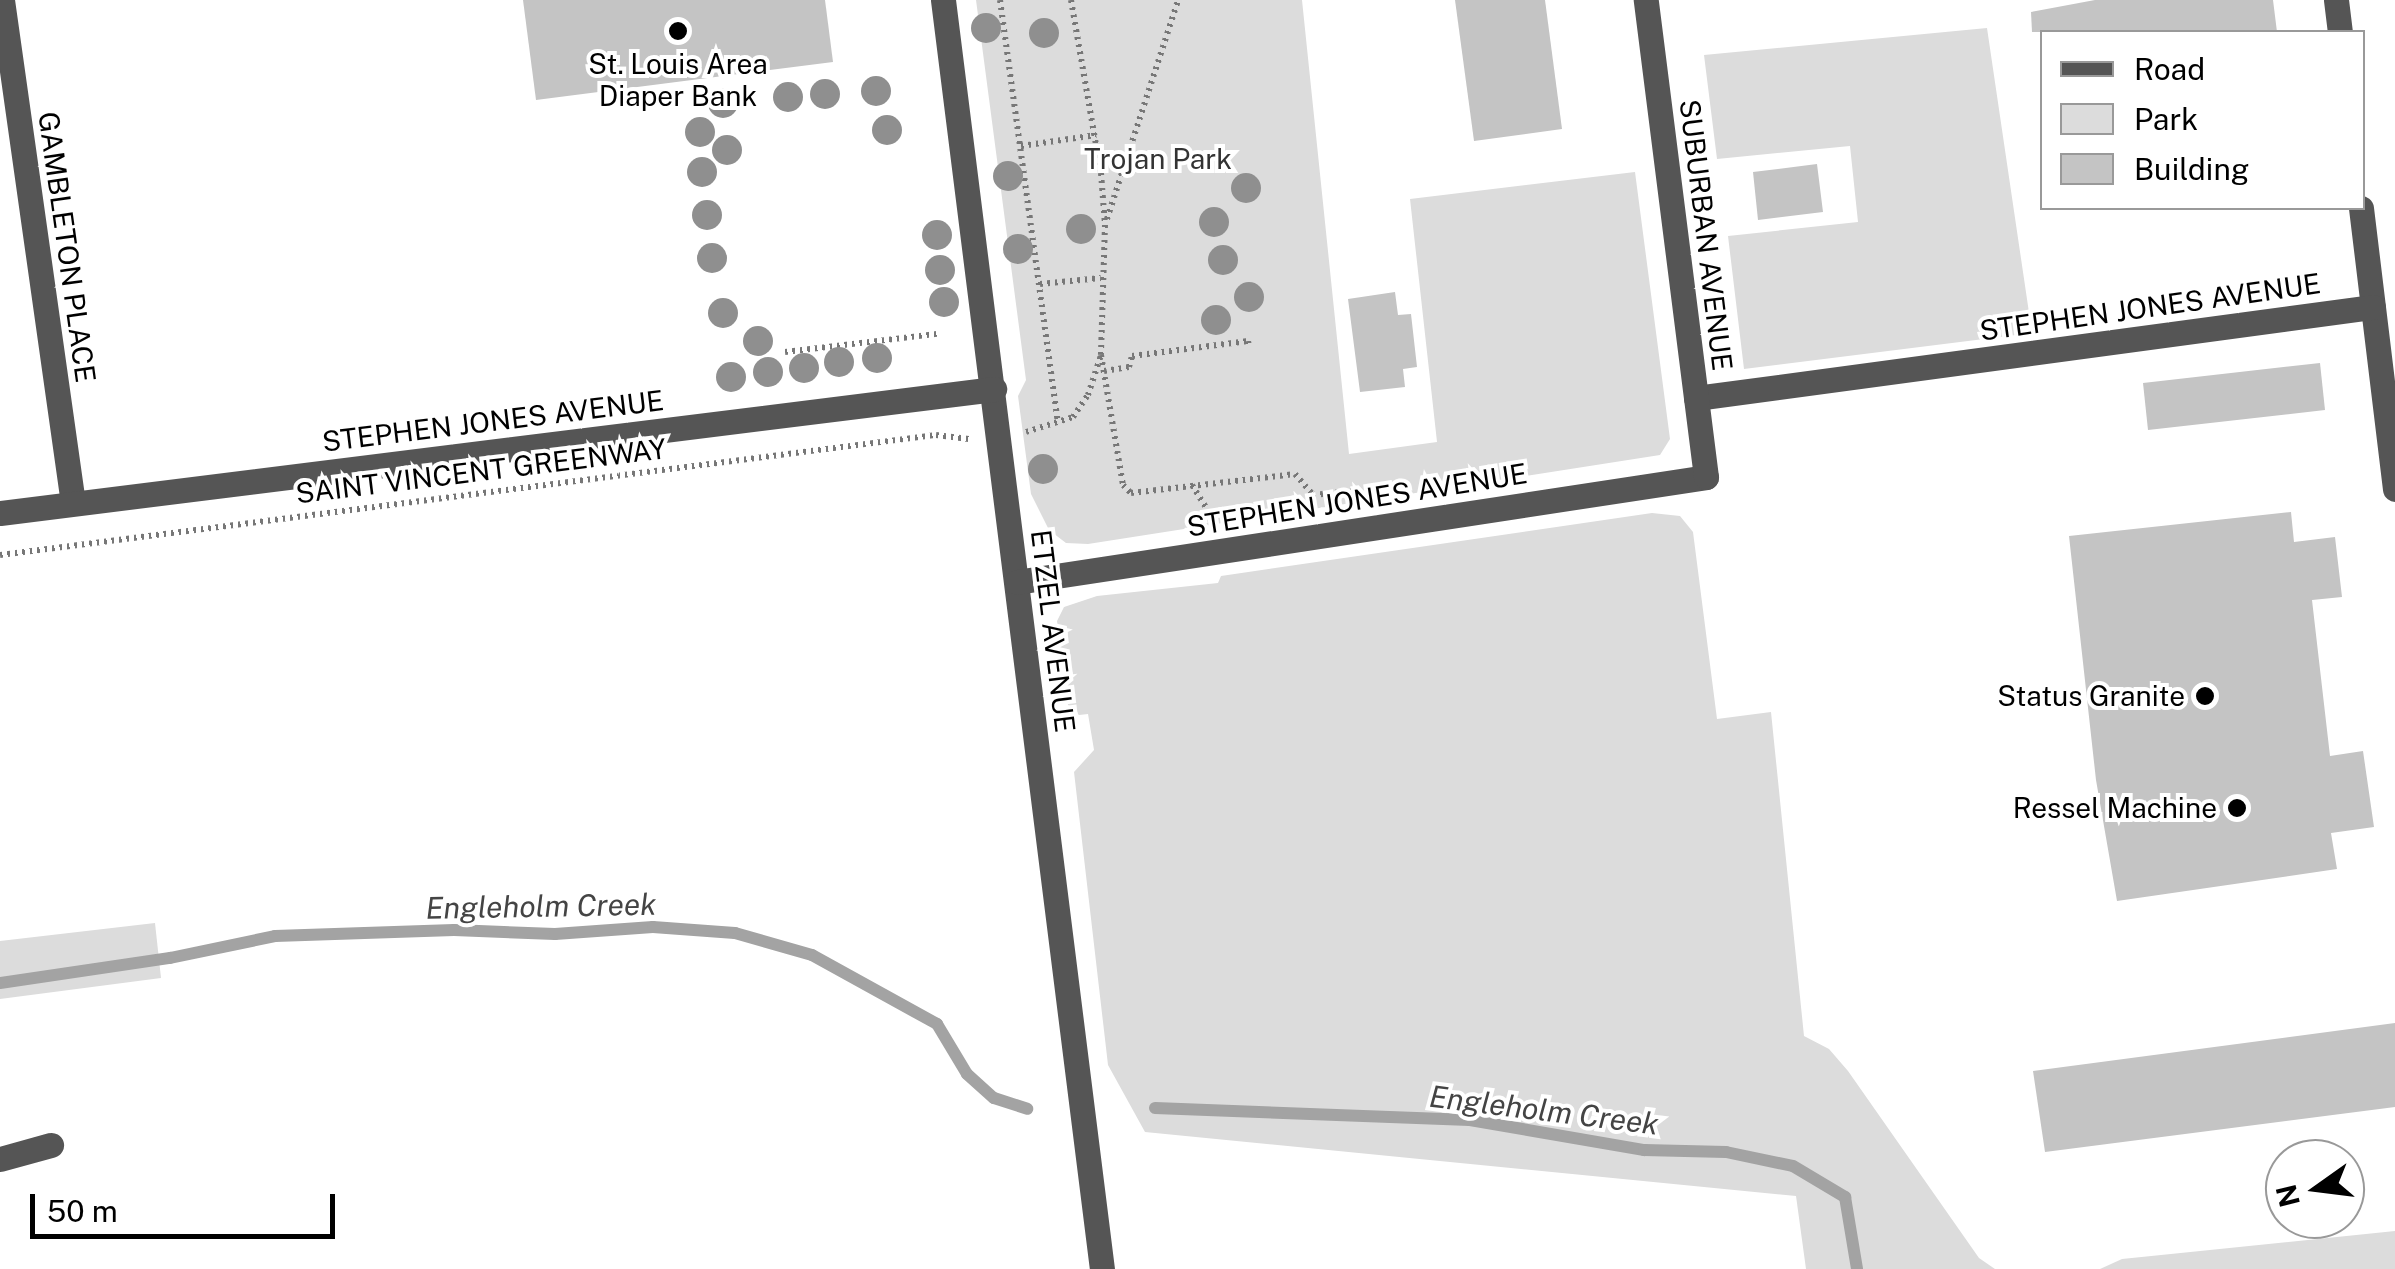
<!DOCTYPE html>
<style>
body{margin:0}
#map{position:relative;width:2395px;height:1269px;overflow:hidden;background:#fff;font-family:"Public Sans",sans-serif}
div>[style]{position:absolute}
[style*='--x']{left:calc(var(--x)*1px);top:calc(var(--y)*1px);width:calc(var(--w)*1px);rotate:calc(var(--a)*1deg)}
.green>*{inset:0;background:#dcdcdc}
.stream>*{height:12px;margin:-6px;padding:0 6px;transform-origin:6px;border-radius:6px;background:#a3a3a3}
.building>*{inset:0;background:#c4c4c4}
.path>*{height:6px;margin-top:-3px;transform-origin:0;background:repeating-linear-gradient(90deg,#777 0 2.5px,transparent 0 7.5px)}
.minor>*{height:25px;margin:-12.5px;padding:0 12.5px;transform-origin:12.5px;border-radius:12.5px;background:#555}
.trees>*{width:30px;height:30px;margin:-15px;border-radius:50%;background:#8f8f8f}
.dots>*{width:28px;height:28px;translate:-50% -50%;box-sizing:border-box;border:5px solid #fff;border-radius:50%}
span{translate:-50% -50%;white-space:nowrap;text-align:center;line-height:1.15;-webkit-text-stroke:8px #fff;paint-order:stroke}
.poi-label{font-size:28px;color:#000}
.right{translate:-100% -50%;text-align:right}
.park-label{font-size:28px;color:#333}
.street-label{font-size:28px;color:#000}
.water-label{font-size:30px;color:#444;font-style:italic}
.legend{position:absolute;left:2040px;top:30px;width:325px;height:180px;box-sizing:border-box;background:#fff;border:2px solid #999;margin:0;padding:12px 18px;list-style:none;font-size:30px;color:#000}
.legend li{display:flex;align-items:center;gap:20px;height:50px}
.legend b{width:50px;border:2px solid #999}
.north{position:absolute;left:2265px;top:1139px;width:100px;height:100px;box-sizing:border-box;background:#fff;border:2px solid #999;border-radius:50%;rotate:256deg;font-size:28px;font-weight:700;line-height:40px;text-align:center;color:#000}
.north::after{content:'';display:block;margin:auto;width:35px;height:45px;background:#000;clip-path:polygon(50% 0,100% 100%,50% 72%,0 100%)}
.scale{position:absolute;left:30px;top:1194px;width:305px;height:45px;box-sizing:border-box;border:5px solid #000;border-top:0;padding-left:12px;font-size:30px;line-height:35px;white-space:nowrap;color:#000;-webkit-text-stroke:8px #fff;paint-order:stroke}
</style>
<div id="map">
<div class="green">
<i style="clip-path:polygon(976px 0,1302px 0,1349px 454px,1437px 442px,1410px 199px,1635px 172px,1670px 439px,1660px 455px,1088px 544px,1066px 543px,1049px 530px,1031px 494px,1018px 396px,1026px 380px)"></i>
<i style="clip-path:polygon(1987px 28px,2032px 333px,1744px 369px,1728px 236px,1858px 222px,1850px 146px,1717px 159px,1704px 55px)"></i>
<i style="clip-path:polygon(1652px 513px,1680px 516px,1693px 532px,1717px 719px,1771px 712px,1804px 1036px,1829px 1049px,1848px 1071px,1979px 1258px,1995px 1269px,1806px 1269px,1796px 1196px,1145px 1132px,1108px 1065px,1074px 772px,1094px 750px,1088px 714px,1079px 715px,1068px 705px,1057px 621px,1064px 607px,1097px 596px,1218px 583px,1221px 576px)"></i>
<i style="clip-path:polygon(155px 923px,161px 978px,0 999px,0 941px)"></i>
<i style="clip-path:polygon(2395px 1231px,2395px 1269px,2100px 1269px,2122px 1259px)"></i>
</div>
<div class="stream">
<i style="--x:0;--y:983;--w:172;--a:-8.4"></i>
<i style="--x:170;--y:958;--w:107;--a:-11.8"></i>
<i style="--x:275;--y:936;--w:179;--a:-1.9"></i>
<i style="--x:454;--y:930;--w:101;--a:2.3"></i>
<i style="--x:555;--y:934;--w:98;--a:-4.1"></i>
<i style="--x:653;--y:927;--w:82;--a:4.2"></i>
<i style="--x:735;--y:933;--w:80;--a:15.9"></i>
<i style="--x:812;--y:955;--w:143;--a:28.9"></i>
<i style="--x:937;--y:1024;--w:58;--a:59"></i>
<i style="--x:967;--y:1074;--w:36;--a:42"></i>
<i style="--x:994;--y:1098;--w:35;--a:18"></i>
<i style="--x:1155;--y:1108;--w:315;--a:2.2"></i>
<i style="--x:1470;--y:1120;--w:177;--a:9.8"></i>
<i style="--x:1644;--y:1150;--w:82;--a:1.4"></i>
<i style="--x:1726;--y:1152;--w:68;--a:11.8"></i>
<i style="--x:1793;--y:1166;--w:61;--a:30.8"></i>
<i style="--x:1845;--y:1197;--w:73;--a:80.5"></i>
</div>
<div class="building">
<i style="clip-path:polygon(523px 0,825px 0,833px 62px,536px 100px)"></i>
<i style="clip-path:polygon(1455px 0,1545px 0,1562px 129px,1474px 141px)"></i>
<i style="clip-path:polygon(2095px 0,2273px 0,2277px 32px,2032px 32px,2031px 12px)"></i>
<i style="clip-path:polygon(1817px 164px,1823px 212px,1758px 220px,1753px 172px)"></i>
<i style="clip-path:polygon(1395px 292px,1398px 315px,1411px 314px,1417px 367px,1403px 369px,1405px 387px,1360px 392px,1348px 299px)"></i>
<i style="clip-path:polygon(2320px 363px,2325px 410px,2148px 430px,2143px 383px)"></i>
<i style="clip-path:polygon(2291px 512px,2294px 542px,2335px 537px,2342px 597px,2312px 600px,2330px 756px,2363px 751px,2374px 827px,2331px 833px,2337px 869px,2117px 901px,2096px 780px,2069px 536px)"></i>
<i style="clip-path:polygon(2395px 1023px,2395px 1107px,2045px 1152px,2033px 1071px)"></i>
</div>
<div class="path">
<i style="--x:1000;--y:0;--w:427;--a:82.2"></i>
<i style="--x:1071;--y:0;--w:176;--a:80.2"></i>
<i style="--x:1101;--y:173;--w:52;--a:85.6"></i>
<i style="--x:1105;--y:225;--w:130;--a:91.8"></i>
<i style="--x:1101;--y:355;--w:132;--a:80.4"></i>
<i style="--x:1123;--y:485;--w:11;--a:45"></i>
<i style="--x:1131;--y:493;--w:165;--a:-6.6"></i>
<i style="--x:1295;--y:474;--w:28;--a:49"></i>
<i style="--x:1313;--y:495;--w:49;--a:-5.8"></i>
<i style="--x:1021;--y:146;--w:76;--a:-8.3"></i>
<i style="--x:1107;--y:219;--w:230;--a:-72"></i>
<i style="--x:1040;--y:284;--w:61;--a:-5.6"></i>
<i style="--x:785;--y:352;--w:153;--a:-6.8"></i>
<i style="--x:1104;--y:371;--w:25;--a:-9"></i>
<i style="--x:1129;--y:367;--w:11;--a:-75"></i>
<i style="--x:1132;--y:356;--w:117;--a:-7.4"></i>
<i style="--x:1248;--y:341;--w:5;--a:79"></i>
<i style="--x:1026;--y:432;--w:49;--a:-17.7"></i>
<i style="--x:1073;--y:417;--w:27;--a:-56"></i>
<i style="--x:1088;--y:395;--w:42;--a:-72"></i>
<i style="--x:1192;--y:485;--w:44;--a:58.1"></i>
<i style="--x:0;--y:555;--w:944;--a:-7.31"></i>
<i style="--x:936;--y:435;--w:33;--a:7"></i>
</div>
<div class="minor">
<i style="--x:2;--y:0;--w:508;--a:81.97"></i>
<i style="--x:943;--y:0;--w:1279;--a:82.86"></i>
<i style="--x:2336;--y:0;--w:32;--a:83"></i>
<i style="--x:2361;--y:208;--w:283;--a:83.1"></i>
<i style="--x:1696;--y:398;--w:683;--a:-7.66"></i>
<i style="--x:0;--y:513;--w:1002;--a:-7.11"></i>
<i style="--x:1017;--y:582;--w:697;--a:-8.66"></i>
<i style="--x:1706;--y:477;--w:481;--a:-97.2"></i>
<i style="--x:0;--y:1159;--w:53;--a:-15.4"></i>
</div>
<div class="trees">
<i style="left:986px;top:28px"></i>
<i style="left:1044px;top:33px"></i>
<i style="left:876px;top:91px"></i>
<i style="left:825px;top:94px"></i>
<i style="left:788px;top:97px"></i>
<i style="left:723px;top:103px"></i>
<i style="left:887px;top:130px"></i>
<i style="left:700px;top:132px"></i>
<i style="left:727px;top:150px"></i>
<i style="left:702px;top:172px"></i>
<i style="left:1008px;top:176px"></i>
<i style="left:1246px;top:188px"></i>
<i style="left:707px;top:215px"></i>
<i style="left:1214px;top:222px"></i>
<i style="left:1081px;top:229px"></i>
<i style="left:937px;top:235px"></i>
<i style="left:1018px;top:249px"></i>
<i style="left:712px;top:258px"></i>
<i style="left:1223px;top:260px"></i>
<i style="left:940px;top:270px"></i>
<i style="left:1249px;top:297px"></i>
<i style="left:944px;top:302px"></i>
<i style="left:723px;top:313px"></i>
<i style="left:1216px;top:320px"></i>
<i style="left:758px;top:341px"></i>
<i style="left:877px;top:358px"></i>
<i style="left:839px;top:362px"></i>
<i style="left:804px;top:368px"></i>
<i style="left:768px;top:372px"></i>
<i style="left:731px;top:377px"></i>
<i style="left:1043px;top:469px"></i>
</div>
<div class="dots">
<i style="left:678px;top:31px;background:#000"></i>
<i style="left:2205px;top:696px;background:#000"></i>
<i style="left:2237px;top:808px;background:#000"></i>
</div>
<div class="poi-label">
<span style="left:678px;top:80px">St. Louis Area<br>Diaper Bank</span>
<span class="right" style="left:2185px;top:696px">Status Granite</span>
<span class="right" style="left:2217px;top:808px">Ressel Machine</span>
</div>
<div class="park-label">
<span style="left:1158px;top:159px">Trojan Park</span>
</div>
<div class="street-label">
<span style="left:1706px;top:235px;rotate:83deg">SUBURBAN AVENUE</span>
<span style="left:67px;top:247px;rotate:82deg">GAMBLETON PLACE</span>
<span style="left:2150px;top:307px;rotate:-8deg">STEPHEN JONES AVENUE</span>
<span style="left:493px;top:421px;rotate:-7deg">STEPHEN JONES AVENUE</span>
<span style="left:481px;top:471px;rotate:-7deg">SAINT VINCENT GREENWAY</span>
<span style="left:1357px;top:500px;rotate:-9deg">STEPHEN JONES AVENUE</span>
<span style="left:1053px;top:631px;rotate:83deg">ETZEL AVENUE</span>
</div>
<div class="water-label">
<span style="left:541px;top:906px;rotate:-1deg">Engleholm Creek</span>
<span style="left:1544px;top:1110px;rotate:7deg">Engleholm Creek</span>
</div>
<ul class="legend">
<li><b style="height:12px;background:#555"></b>Road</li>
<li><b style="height:28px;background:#dcdcdc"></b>Park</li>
<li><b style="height:28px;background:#c4c4c4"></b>Building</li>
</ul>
<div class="north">N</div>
<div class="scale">50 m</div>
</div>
